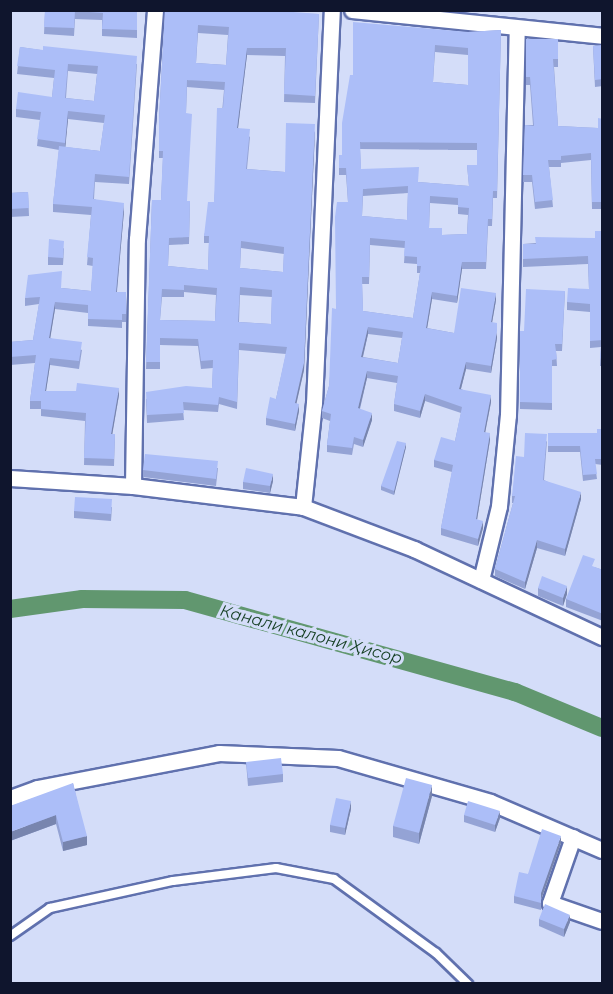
<!DOCTYPE html>
<meta charset="utf-8">
<style>
body{margin:0}
#map{position:relative;width:613px;height:994px;overflow:hidden;background:#d4ddf9;font-family:Montserrat,sans-serif}
div>[style]{position:absolute}
[style*='--x']{left:calc(var(--x)*1px);top:calc(var(--y)*1px);width:calc(var(--w)*1px);rotate:calc(var(--a)*1deg)}
.canal>*{height:18px;margin:-9px;padding:0 9px;transform-origin:9px;border-radius:9px;background:#61976f}
.roads{filter:drop-shadow(2px 0 #6071ae) drop-shadow(-2px 0 #6071ae) drop-shadow(0 2px #6071ae) drop-shadow(0 -2px #6071ae)}
.service>*{height:8px;margin:-4px;padding:0 4px;transform-origin:4px;border-radius:4px;background:#fff}
.minor>*{height:15px;margin:-7.5px;padding:0 7.5px;transform-origin:7.5px;border-radius:7.5px;background:#fff}
.wall>*{inset:0;background:#94a3d5}
.shaded-wall>*{inset:0;background:#7885ae}
.building>*{inset:0;background:#acbef8}
span{translate:-50% -50%;white-space:nowrap;text-align:center;line-height:1.15;-webkit-text-stroke:6px #d4ddf9;paint-order:stroke}
.water-label{font-size:16px;color:#143e22;font-style:italic}
.frame{position:absolute;inset:0;border:12px solid #0f152d;pointer-events:none}
</style>
<div id="map">
<div class="canal">
<i style="--x:10;--y:609;--w:73;--a:-7.9"></i>
<i style="--x:82;--y:599;--w:103;--a:0.6"></i>
<i style="--x:185;--y:600;--w:343;--a:15.6"></i>
<i style="--x:515;--y:692;--w:94;--a:22.5"></i>
</div>
<div class="roads">
<div class="service">
<i style="--x:10;--y:936;--w:49;--a:-35"></i>
<i style="--x:50;--y:908;--w:126;--a:-12.4"></i>
<i style="--x:173;--y:881;--w:104;--a:-7.2"></i>
<i style="--x:276;--y:868;--w:59;--a:10.7"></i>
<i style="--x:334;--y:879;--w:126;--a:36"></i>
<i style="--x:436;--y:953;--w:45;--a:44.1"></i>
</div>
<div class="minor">
<i style="--x:352;--y:10;--w:251;--a:5.9"></i>
<i style="--x:10;--y:478;--w:123;--a:3.7"></i>
<i style="--x:133;--y:486;--w:171;--a:7"></i>
<i style="--x:303;--y:507;--w:119;--a:20.7"></i>
<i style="--x:414;--y:549;--w:208;--a:25.1"></i>
<i style="--x:133;--y:486;--w:247;--a:-89.1"></i>
<i style="--x:137;--y:239;--w:230;--a:-85.5"></i>
<i style="--x:303;--y:507;--w:105;--a:-84"></i>
<i style="--x:314;--y:403;--w:393;--a:-87.4"></i>
<i style="--x:481;--y:580;--w:76;--a:-76.3"></i>
<i style="--x:499;--y:506;--w:91;--a:-84.4"></i>
<i style="--x:508;--y:415;--w:386;--a:-88.7"></i>
<i style="--x:10;--y:798;--w:29;--a:-20"></i>
<i style="--x:37;--y:788;--w:185;--a:-10.9"></i>
<i style="--x:219;--y:753;--w:119;--a:2.4"></i>
<i style="--x:338;--y:758;--w:158;--a:16.1"></i>
<i style="--x:490;--y:802;--w:122;--a:23.2"></i>
<i style="--x:573;--y:837;--w:70;--a:109.2"></i>
<i style="--x:550;--y:903;--w:55;--a:19.1"></i>
</div>
</div>
<div class="wall">
<i style="clip-path:polygon(25px 10px,137px 10px,137px 38px,102px 36px,102px 20px,75px 19px,74px 36px,44px 34px,45px 12px)"></i>
<i style="clip-path:polygon(evenodd,165px 10px,319px 14px,315px 103px,284px 102px,285px 56px,247px 55px,238px 128px,250px 137px,247px 169px,285px 172px,315px 131px,304px 370px,296px 403px,299px 411px,295px 431px,266px 425px,266px 418px,276px 399px,286px 354px,239px 350px,237px 409px,219px 404px,218px 412px,183px 410px,184px 420px,147px 423px,146px 399px,212px 388px,213px 368px,201px 369px,198px 346px,160px 345px,160px 369px,146px 369px,152px 200px,161px 200px,163px 158px,159px 158px,159px 119px,165px 10px,198px 33px,228px 35px,226px 65px,196px 63px,198px 33px,165px 10px,187px 87px,224px 90px,214px 202px,204px 236px,204px 243px,209px 243px,208px 270px,168px 266px,169px 245px,189px 244px,190px 201px,187px 201px,186px 113px,187px 87px,165px 10px,241px 248px,284px 254px,283px 272px,240px 268px,241px 248px,165px 10px,184px 292px,216px 295px,215px 321px,160px 320px,162px 297px,184px 297px,184px 292px,165px 10px,240px 295px,272px 297px,271px 324px,239px 322px,240px 295px)"></i>
<i style="clip-path:polygon(evenodd,501px 30px,497px 198px,493px 198px,492px 226px,488px 226px,486px 269px,462px 269px,457px 303px,432px 299px,427px 328px,454px 333px,496px 300px,492px 322px,497px 338px,491px 373px,466px 369px,461px 389px,491px 402px,485px 432px,490px 440px,477px 520px,483px 528px,478px 546px,441px 535px,441px 528px,452px 472px,434px 467px,434px 460px,455px 441px,461px 413px,425px 401px,420px 418px,394px 411px,394px 404px,397px 383px,367px 378px,360px 409px,372px 420px,363px 447px,354px 444px,352px 455px,327px 452px,327px 445px,330px 421px,322px 418px,322px 411px,329px 386px,348px 202px,346px 175px,339px 175px,339px 155px,342px 155px,353px 75px,468px 32px,501px 30px,435px 52px,468px 55px,468px 85px,433px 82px,435px 52px,501px 30px,360px 149px,477px 150px,477px 165px,467px 165px,469px 186px,418px 182px,361px 169px,360px 149px,501px 30px,408px 193px,407px 220px,362px 216px,363px 196px,408px 193px,501px 30px,430px 203px,458px 205px,458px 214px,468px 215px,467px 234px,442px 235px,429px 228px,430px 203px,501px 30px,370px 245px,405px 248px,404px 263px,417px 264px,417px 273px,420px 273px,413px 318px,363px 311px,362px 284px,369px 284px,370px 245px,501px 30px,368px 334px,402px 338px,398px 363px,363px 357px,368px 334px)"></i>
<i style="clip-path:polygon(526px 39px,558px 39px,558px 67px,554px 67px,558px 126px,598px 128px,603px 119px,603px 209px,592px 209px,591px 160px,561px 163px,561px 167px,549px 167px,553px 207px,535px 209px,532px 182px,523px 182px,525px 125px,533px 125px,530px 85px,526px 85px)"></i>
<i style="clip-path:polygon(603px 45px,603px 86px,595px 87px,593px 46px)"></i>
<i style="clip-path:polygon(evenodd,20px 47px,137px 64px,129px 184px,95px 182px,94px 199px,124px 211px,117px 292px,126px 292px,126px 322px,122px 322px,122px 328px,88px 326px,88px 313px,55px 309px,50px 338px,82px 350px,79px 369px,50px 365px,46px 391px,119px 395px,112px 434px,115px 434px,114px 466px,84px 465px,85px 421px,41px 416px,41px 409px,30px 409px,30px 401px,35px 363px,10px 365px,10px 342px,33px 340px,39px 304px,25px 306px,25px 298px,62px 288px,91px 291px,93px 266px,87px 265px,91px 215px,53px 212px,53px 204px,59px 150px,37px 146px,40px 120px,16px 117px,16px 109px,52px 97px,54px 78px,17px 74px,20px 47px,68px 71px,97px 74px,94px 101px,66px 98px,68px 71px,20px 47px,68px 119px,104px 123px,100px 151px,65px 147px,68px 119px)"></i>
<i style="clip-path:polygon(28px 192px,29px 216px,10px 217px,10px 193px)"></i>
<i style="clip-path:polygon(603px 231px,603px 366px,600px 366px,601px 347px,590px 348px,590px 312px,567px 310px,567px 302px,589px 289px,588px 264px,523px 267px,523px 244px,595px 238px)"></i>
<i style="clip-path:polygon(64px 248px,63px 265px,48px 265px,48px 257px)"></i>
<i style="clip-path:polygon(565px 291px,562px 351px,556px 351px,557px 366px,552px 366px,552px 410px,520px 409px,520px 331px,524px 331px)"></i>
<i style="clip-path:polygon(603px 429px,603px 465px,595px 464px,597px 479px,583px 481px,580px 452px,548px 452px,548px 433px,597px 433px)"></i>
<i style="clip-path:polygon(547px 441px,544px 480px,581px 499px,565px 556px,537px 548px,525px 589px,495px 576px,495px 569px,513px 503px,512px 503px,512px 496px,524px 457px)"></i>
<i style="clip-path:polygon(406px 447px,394px 495px,381px 490px,381px 486px)"></i>
<i style="clip-path:polygon(218px 468px,216px 486px,143px 477px,143px 470px)"></i>
<i style="clip-path:polygon(273px 481px,270px 493px,243px 489px,243px 482px)"></i>
<i style="clip-path:polygon(112px 507px,111px 521px,74px 518px,74px 511px)"></i>
<i style="clip-path:polygon(594px 567px,603px 570px,603px 621px,566px 607px,566px 599px)"></i>
<i style="clip-path:polygon(538px 588px,567px 594px,563px 606px,538px 596px)"></i>
<i style="clip-path:polygon(246px 762px,283px 774px,283px 782px,248px 786px)"></i>
<i style="clip-path:polygon(73px 783px,87px 845px,63px 851px,56px 824px,10px 841px)"></i>
<i style="clip-path:polygon(432px 796px,419px 844px,393px 837px,393px 826px)"></i>
<i style="clip-path:polygon(351px 809px,345px 835px,330px 832px,330px 825px)"></i>
<i style="clip-path:polygon(464px 815px,500px 818px,495px 832px,464px 822px)"></i>
<i style="clip-path:polygon(561px 843px,541px 899px,541px 910px,514px 903px,514px 896px,528px 874px)"></i>
<i style="clip-path:polygon(539px 919px,570px 922px,564px 937px,539px 926px)"></i>
</div>
<div class="shaded-wall">
<i style="clip-path:polygon(247px 48px,247px 55px,237px 136px,237px 128px)"></i>
<i style="clip-path:polygon(68px 111px,68px 119px,65px 151px,65px 143px)"></i>
<i style="clip-path:polygon(315px 131px,304px 370px,295px 410px,295px 403px)"></i>
<i style="clip-path:polygon(124px 203px,124px 211px,116px 300px,116px 292px)"></i>
<i style="clip-path:polygon(462px 262px,462px 269px,457px 303px,457px 296px)"></i>
<i style="clip-path:polygon(432px 292px,432px 299px,426px 335px,426px 328px)"></i>
<i style="clip-path:polygon(496px 293px,496px 300px,491px 329px,491px 322px)"></i>
<i style="clip-path:polygon(55px 302px,55px 309px,49px 346px,49px 338px)"></i>
<i style="clip-path:polygon(368px 327px,368px 334px,361px 364px,361px 357px)"></i>
<i style="clip-path:polygon(497px 331px,497px 338px,491px 373px,491px 366px)"></i>
<i style="clip-path:polygon(50px 358px,50px 365px,45px 398px,45px 391px)"></i>
<i style="clip-path:polygon(466px 362px,466px 369px,459px 396px,459px 389px)"></i>
<i style="clip-path:polygon(367px 371px,367px 378px,358px 415px,358px 408px)"></i>
<i style="clip-path:polygon(119px 388px,119px 395px,111px 442px,111px 434px)"></i>
<i style="clip-path:polygon(425px 394px,425px 401px,420px 418px,420px 411px)"></i>
<i style="clip-path:polygon(491px 395px,491px 402px,484px 439px,484px 432px)"></i>
<i style="clip-path:polygon(299px 404px,299px 411px,295px 431px,295px 424px)"></i>
<i style="clip-path:polygon(372px 413px,372px 420px,363px 447px,363px 440px)"></i>
<i style="clip-path:polygon(490px 433px,490px 440px,476px 526px,476px 519px)"></i>
<i style="clip-path:polygon(406px 443px,406px 447px,394px 495px,394px 491px)"></i>
<i style="clip-path:polygon(273px 474px,273px 481px,270px 493px,270px 486px)"></i>
<i style="clip-path:polygon(581px 492px,581px 499px,565px 556px,565px 549px)"></i>
<i style="clip-path:polygon(483px 521px,483px 528px,478px 546px,478px 539px)"></i>
<i style="clip-path:polygon(537px 540px,537px 548px,525px 589px,525px 582px)"></i>
<i style="clip-path:polygon(567px 586px,567px 594px,563px 606px,563px 598px)"></i>
<i style="clip-path:polygon(432px 785px,432px 796px,419px 844px,419px 833px)"></i>
<i style="clip-path:polygon(351px 801px,351px 809px,345px 835px,345px 828px)"></i>
<i style="clip-path:polygon(500px 811px,500px 818px,495px 832px,495px 825px)"></i>
<i style="clip-path:polygon(56px 815px,56px 824px,10px 841px,10px 832px)"></i>
<i style="clip-path:polygon(87px 836px,87px 845px,63px 851px,63px 842px)"></i>
<i style="clip-path:polygon(561px 836px,561px 843px,541px 900px,541px 893px)"></i>
<i style="clip-path:polygon(570px 915px,570px 922px,564px 937px,564px 929px)"></i>
</div>
<div class="building">
<i style="clip-path:polygon(45px 10px,137px 10px,137px 30px,102px 29px,103px 13px,75px 11px,74px 28px,44px 27px)"></i>
<i style="clip-path:polygon(evenodd,165px 10px,268px 10px,319px 14px,315px 96px,284px 94px,286px 48px,247px 48px,237px 128px,250px 129px,246px 169px,285px 172px,286px 123px,315px 124px,304px 363px,295px 403px,299px 404px,295px 424px,266px 418px,270px 397px,276px 399px,287px 347px,239px 343px,237px 402px,219px 397px,218px 405px,183px 402px,184px 413px,147px 415px,146px 392px,186px 386px,212px 388px,213px 360px,201px 361px,198px 339px,160px 338px,160px 362px,146px 362px,152px 200px,161px 200px,163px 151px,159px 151px,159px 119px,165px 10px,198px 25px,229px 27px,226px 65px,196px 63px,198px 25px,165px 10px,187px 80px,225px 82px,223px 108px,217px 108px,214px 202px,208px 202px,204px 236px,209px 236px,208px 270px,168px 266px,169px 238px,189px 237px,190px 201px,187px 201px,192px 114px,186px 113px,187px 80px,165px 10px,241px 241px,284px 247px,283px 272px,240px 268px,241px 241px,165px 10px,184px 285px,217px 288px,215px 321px,160px 320px,162px 289px,184px 290px,184px 285px,165px 10px,240px 287px,272px 290px,271px 324px,238px 322px,240px 287px)"></i>
<i style="clip-path:polygon(evenodd,353px 22px,468px 32px,501px 30px,497px 191px,493px 191px,492px 219px,488px 219px,486px 262px,462px 262px,457px 296px,432px 292px,426px 328px,454px 333px,461px 288px,496px 293px,491px 322px,497px 323px,497px 331px,491px 366px,466px 362px,459px 389px,491px 395px,484px 432px,490px 433px,476px 519px,483px 521px,478px 539px,441px 528px,453px 465px,434px 460px,441px 437px,455px 441px,462px 407px,425px 394px,420px 411px,394px 404px,398px 376px,367px 371px,358px 408px,372px 413px,363px 440px,354px 437px,352px 448px,327px 445px,331px 414px,322px 411px,329px 386px,332px 308px,336px 309px,335px 217px,337px 202px,348px 202px,346px 168px,339px 168px,339px 155px,342px 155px,342px 123px,350px 75px,353px 75px,353px 22px,435px 45px,468px 48px,468px 85px,433px 82px,435px 45px,353px 22px,360px 142px,477px 143px,477px 165px,467px 165px,469px 186px,418px 182px,419px 167px,361px 169px,360px 142px,353px 22px,408px 186px,407px 220px,362px 216px,363px 189px,408px 186px,353px 22px,430px 196px,458px 198px,458px 207px,469px 208px,467px 234px,442px 235px,442px 228px,429px 228px,430px 196px,353px 22px,370px 238px,405px 241px,404px 256px,417px 257px,417px 266px,421px 266px,413px 318px,363px 311px,362px 277px,369px 277px,370px 238px,353px 22px,368px 327px,403px 332px,398px 363px,361px 357px,368px 327px)"></i>
<i style="clip-path:polygon(526px 39px,558px 39px,558px 59px,553px 59px,558px 126px,598px 128px,598px 118px,603px 119px,603px 202px,592px 202px,591px 153px,561px 156px,561px 160px,548px 160px,553px 200px,535px 202px,532px 175px,523px 175px,525px 125px,534px 126px,530px 77px,526px 77px)"></i>
<i style="clip-path:polygon(603px 45px,603px 79px,595px 80px,593px 46px)"></i>
<i style="clip-path:polygon(evenodd,43px 46px,137px 56px,129px 177px,95px 174px,93px 199px,124px 203px,116px 292px,126px 292px,126px 314px,122px 314px,122px 320px,88px 319px,88px 305px,55px 302px,49px 338px,82px 342px,79px 361px,50px 358px,45px 391px,76px 391px,77px 383px,119px 388px,111px 434px,115px 434px,114px 459px,84px 458px,86px 413px,41px 409px,41px 401px,30px 401px,36px 355px,10px 357px,10px 342px,33px 340px,40px 297px,25px 298px,28px 275px,62px 271px,61px 288px,91px 291px,93px 258px,87px 257px,92px 207px,53px 204px,59px 146px,100px 151px,105px 115px,68px 111px,65px 143px,37px 139px,41px 112px,16px 109px,18px 92px,52px 97px,55px 70px,17px 66px,20px 47px,43px 50px,43px 46px,68px 64px,98px 66px,94px 101px,65px 98px,68px 64px)"></i>
<i style="clip-path:polygon(28px 192px,29px 208px,10px 209px,10px 193px)"></i>
<i style="clip-path:polygon(595px 231px,603px 231px,603px 340px,590px 341px,590px 304px,567px 302px,568px 288px,589px 289px,588px 256px,523px 259px,523px 244px,536px 244px,535px 237px,595px 238px)"></i>
<i style="clip-path:polygon(49px 239px,64px 241px,63px 258px,48px 257px)"></i>
<i style="clip-path:polygon(526px 289px,565px 291px,562px 344px,555px 344px,557px 359px,552px 360px,552px 403px,520px 402px,520px 331px,524px 331px)"></i>
<i style="clip-path:polygon(601px 345px,603px 345px,603px 359px,600px 358px)"></i>
<i style="clip-path:polygon(597px 429px,603px 429px,603px 459px,595px 459px,597px 474px,583px 475px,580px 446px,548px 446px,548px 433px,597px 433px)"></i>
<i style="clip-path:polygon(525px 433px,547px 434px,543px 480px,581px 492px,565px 549px,537px 540px,525px 582px,495px 569px,515px 496px,512px 496px,516px 456px,524px 457px)"></i>
<i style="clip-path:polygon(397px 441px,406px 443px,394px 491px,381px 486px)"></i>
<i style="clip-path:polygon(145px 454px,218px 461px,216px 479px,143px 470px)"></i>
<i style="clip-path:polygon(246px 468px,273px 474px,270px 486px,243px 482px)"></i>
<i style="clip-path:polygon(75px 497px,112px 499px,111px 514px,74px 511px)"></i>
<i style="clip-path:polygon(583px 555px,595px 559px,592px 566px,603px 570px,603px 614px,566px 599px)"></i>
<i style="clip-path:polygon(542px 576px,567px 586px,563px 598px,538px 588px)"></i>
<i style="clip-path:polygon(281px 758px,283px 774px,248px 778px,246px 762px)"></i>
<i style="clip-path:polygon(406px 778px,432px 785px,419px 833px,393px 826px)"></i>
<i style="clip-path:polygon(73px 783px,87px 836px,63px 842px,56px 815px,10px 832px,10px 806px)"></i>
<i style="clip-path:polygon(336px 798px,351px 801px,345px 828px,330px 825px)"></i>
<i style="clip-path:polygon(468px 801px,500px 811px,495px 825px,464px 815px)"></i>
<i style="clip-path:polygon(542px 829px,561px 836px,541px 893px,541px 903px,514px 896px,519px 872px,528px 874px)"></i>
<i style="clip-path:polygon(545px 904px,570px 915px,564px 929px,539px 919px)"></i>
</div>
<div class="water-label">
<span style="left:311px;top:635px;rotate:15deg">Канали калони Ҳисор</span>
</div>
<div class="frame"></div>
</div>
